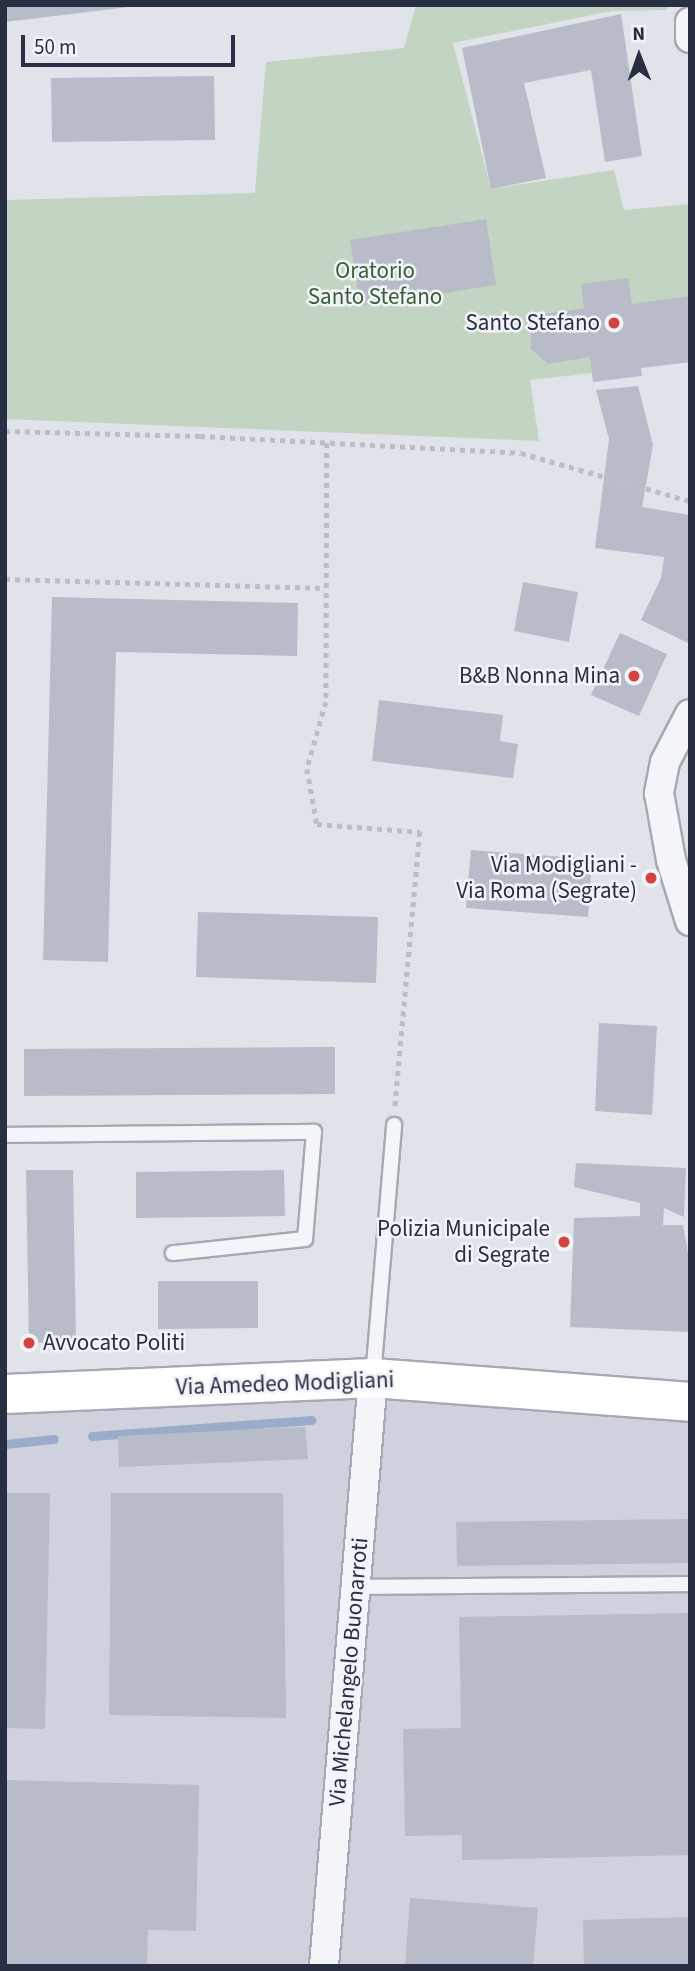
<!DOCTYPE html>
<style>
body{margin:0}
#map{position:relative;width:695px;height:1971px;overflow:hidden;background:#e1e3ea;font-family:"Source Sans 3",sans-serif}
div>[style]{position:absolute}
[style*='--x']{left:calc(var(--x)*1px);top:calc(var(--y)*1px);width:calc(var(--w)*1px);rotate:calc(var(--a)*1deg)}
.built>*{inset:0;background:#cfd2dc}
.green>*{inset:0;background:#c4d4c2}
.stream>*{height:9px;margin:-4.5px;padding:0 4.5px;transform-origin:4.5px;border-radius:4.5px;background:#9baccb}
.building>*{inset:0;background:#b8bcc8}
.path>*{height:4.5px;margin-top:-2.25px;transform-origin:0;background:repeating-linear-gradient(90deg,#bbbec5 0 5px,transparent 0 10px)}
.roads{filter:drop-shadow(2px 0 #a6a9b5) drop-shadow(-2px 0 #a6a9b5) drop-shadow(0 2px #a6a9b5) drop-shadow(0 -2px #a6a9b5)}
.lane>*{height:14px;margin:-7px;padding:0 7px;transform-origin:7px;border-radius:7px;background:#f4f5f8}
.street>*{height:28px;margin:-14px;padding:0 14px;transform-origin:14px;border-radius:14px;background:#f4f5f8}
.secondary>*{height:38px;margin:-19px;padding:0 19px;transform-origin:19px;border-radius:19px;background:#fff}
.dots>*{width:19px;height:19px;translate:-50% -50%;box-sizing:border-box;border:4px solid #f1f3f7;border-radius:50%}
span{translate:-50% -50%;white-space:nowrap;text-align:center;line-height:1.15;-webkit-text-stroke:5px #f1f3f7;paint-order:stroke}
.park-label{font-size:23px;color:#385f36}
.poi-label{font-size:23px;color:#292f43}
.right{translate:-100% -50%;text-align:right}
.left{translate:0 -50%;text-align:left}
.street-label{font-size:23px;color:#292f43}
.frame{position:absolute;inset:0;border:7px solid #292f43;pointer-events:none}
.north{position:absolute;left:604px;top:21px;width:70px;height:70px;-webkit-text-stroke:5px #f1f3f7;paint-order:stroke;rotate:359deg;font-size:19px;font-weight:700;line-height:28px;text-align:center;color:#292f43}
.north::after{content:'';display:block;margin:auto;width:24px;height:32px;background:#292f43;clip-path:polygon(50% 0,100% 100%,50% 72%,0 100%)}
.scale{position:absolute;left:21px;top:35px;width:214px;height:32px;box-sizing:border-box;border:4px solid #292f43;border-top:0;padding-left:9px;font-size:21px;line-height:24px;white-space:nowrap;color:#292f43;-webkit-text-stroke:5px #f1f3f7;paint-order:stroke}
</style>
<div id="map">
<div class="built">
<i style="clip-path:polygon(364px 1387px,690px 1413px,690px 1966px,5px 1966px,5px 1402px)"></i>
</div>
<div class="green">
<i style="clip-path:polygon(416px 5px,668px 5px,667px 10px,612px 11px,453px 43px,491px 189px,614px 170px,624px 210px,690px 204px,690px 362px,530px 380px,539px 441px,5px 419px,5px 200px,255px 193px,266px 62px,404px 48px)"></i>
</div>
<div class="stream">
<i style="--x:92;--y:1436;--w:220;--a:-4.2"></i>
<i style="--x:5;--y:1444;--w:49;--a:-5.8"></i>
</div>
<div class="building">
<i style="clip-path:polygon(5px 5px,129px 5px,129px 7px,5px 22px)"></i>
<i style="clip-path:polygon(621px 14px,642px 156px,605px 162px,591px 70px,524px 83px,546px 178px,491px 189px,462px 48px)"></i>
<i style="clip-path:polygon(214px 76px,215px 140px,52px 142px,51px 78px)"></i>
<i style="clip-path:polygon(486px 219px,496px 285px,360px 306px,350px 240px)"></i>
<i style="clip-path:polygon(628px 278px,632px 304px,690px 296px,690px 362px,641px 368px,642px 376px,593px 382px,590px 357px,548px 364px,531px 349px,531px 331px,544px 314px,584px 308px,581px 284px)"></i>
<i style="clip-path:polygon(638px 386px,653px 445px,642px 507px,690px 515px,690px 644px,641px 620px,661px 578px,664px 557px,595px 548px,609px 439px,596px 390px)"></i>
<i style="clip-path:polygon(523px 582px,578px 592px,569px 642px,514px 631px)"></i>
<i style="clip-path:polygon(52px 597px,298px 603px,297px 656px,116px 652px,108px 962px,43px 960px)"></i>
<i style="clip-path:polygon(620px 633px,667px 654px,639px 716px,591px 695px)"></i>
<i style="clip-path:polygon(379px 700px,503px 715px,500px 741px,518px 744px,513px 778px,372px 761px)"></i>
<i style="clip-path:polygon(471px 850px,592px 859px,588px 917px,466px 908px)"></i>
<i style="clip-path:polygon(198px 912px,378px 917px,376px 983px,196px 977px)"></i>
<i style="clip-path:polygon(599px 1023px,657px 1026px,652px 1115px,595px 1111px)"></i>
<i style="clip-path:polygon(335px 1047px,335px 1094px,24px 1096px,24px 1049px)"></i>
<i style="clip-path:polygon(576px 1163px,686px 1168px,684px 1217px,664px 1208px,663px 1225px,683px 1225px,690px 1263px,690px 1332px,570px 1327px,574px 1218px,640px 1216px,640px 1203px,574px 1187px)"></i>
<i style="clip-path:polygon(26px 1170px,73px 1170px,76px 1342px,29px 1343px)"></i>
<i style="clip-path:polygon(284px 1170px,285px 1216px,136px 1218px,136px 1172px)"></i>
<i style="clip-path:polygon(158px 1281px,258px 1281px,258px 1328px,158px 1329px)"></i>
<i style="clip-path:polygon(305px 1427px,308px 1459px,119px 1467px,118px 1436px)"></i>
<i style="clip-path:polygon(5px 1493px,50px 1493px,45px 1729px,5px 1728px)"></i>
<i style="clip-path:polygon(111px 1493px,283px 1493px,286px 1718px,109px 1715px)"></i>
<i style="clip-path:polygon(690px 1519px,690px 1563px,457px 1566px,456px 1522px)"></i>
<i style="clip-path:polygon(690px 1613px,690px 1855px,462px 1860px,462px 1835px,405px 1836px,403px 1729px,461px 1728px,459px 1617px)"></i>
<i style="clip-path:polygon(5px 1780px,199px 1785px,196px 1931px,148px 1930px,147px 1966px,5px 1966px)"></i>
<i style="clip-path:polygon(410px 1898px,538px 1908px,533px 1966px,405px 1966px)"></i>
<i style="clip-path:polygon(690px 1917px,690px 1966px,584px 1966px,583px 1920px)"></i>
</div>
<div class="path">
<i style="--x:5;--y:431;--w:195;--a:1.5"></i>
<i style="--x:200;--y:436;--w:321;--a:3"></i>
<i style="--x:521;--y:453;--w:176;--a:15.9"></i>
<i style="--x:327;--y:443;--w:259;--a:90.2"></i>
<i style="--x:326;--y:702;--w:70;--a:105.8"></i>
<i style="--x:307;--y:769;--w:56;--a:79.7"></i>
<i style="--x:317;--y:824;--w:103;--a:4.4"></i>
<i style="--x:420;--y:832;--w:276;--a:95.2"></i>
<i style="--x:5;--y:579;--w:320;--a:1.6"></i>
</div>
<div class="roads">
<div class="lane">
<i style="--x:5;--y:1135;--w:309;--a:-0.6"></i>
<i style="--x:314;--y:1132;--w:107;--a:94.8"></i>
<i style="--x:305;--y:1239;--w:133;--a:173.9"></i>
<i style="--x:373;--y:1377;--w:253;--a:-85.2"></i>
<i style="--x:356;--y:1587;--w:334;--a:-0.5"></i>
</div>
<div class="street">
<i style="--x:690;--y:22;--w:16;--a:90"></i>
<i style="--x:690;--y:714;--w:54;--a:117.5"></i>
<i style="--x:665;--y:762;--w:32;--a:101"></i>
<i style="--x:659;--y:793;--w:68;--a:79.8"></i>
<i style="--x:671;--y:860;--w:64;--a:72.7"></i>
<i style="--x:324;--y:1966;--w:590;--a:-85.24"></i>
</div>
<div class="secondary">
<i style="--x:5;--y:1394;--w:368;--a:-2.5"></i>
<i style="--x:373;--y:1378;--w:318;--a:4.3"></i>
</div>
</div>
<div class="dots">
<i style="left:614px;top:323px;background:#d34344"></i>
<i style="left:634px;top:676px;background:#d34344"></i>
<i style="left:651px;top:878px;background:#d34344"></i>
<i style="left:564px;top:1242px;background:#d34344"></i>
<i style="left:29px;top:1343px;background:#d34344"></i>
</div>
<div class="park-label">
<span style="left:375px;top:284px">Oratorio<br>Santo Stefano</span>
</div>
<div class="poi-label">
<span class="right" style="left:600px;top:323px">Santo Stefano</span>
<span class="right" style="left:620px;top:676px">B&amp;B Nonna Mina</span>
<span class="right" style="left:637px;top:878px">Via Modigliani -<br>Via Roma (Segrate)</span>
<span class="right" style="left:550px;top:1242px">Polizia Municipale<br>di Segrate</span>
<span class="left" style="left:43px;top:1343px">Avvocato Politi</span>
</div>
<div class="street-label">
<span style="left:285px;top:1384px;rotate:-2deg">Via Amedeo Modigliani</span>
<span style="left:349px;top:1672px;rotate:-85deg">Via Michelangelo Buonarroti</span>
</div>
<div class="frame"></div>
<div class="north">N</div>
<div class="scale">50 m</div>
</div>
